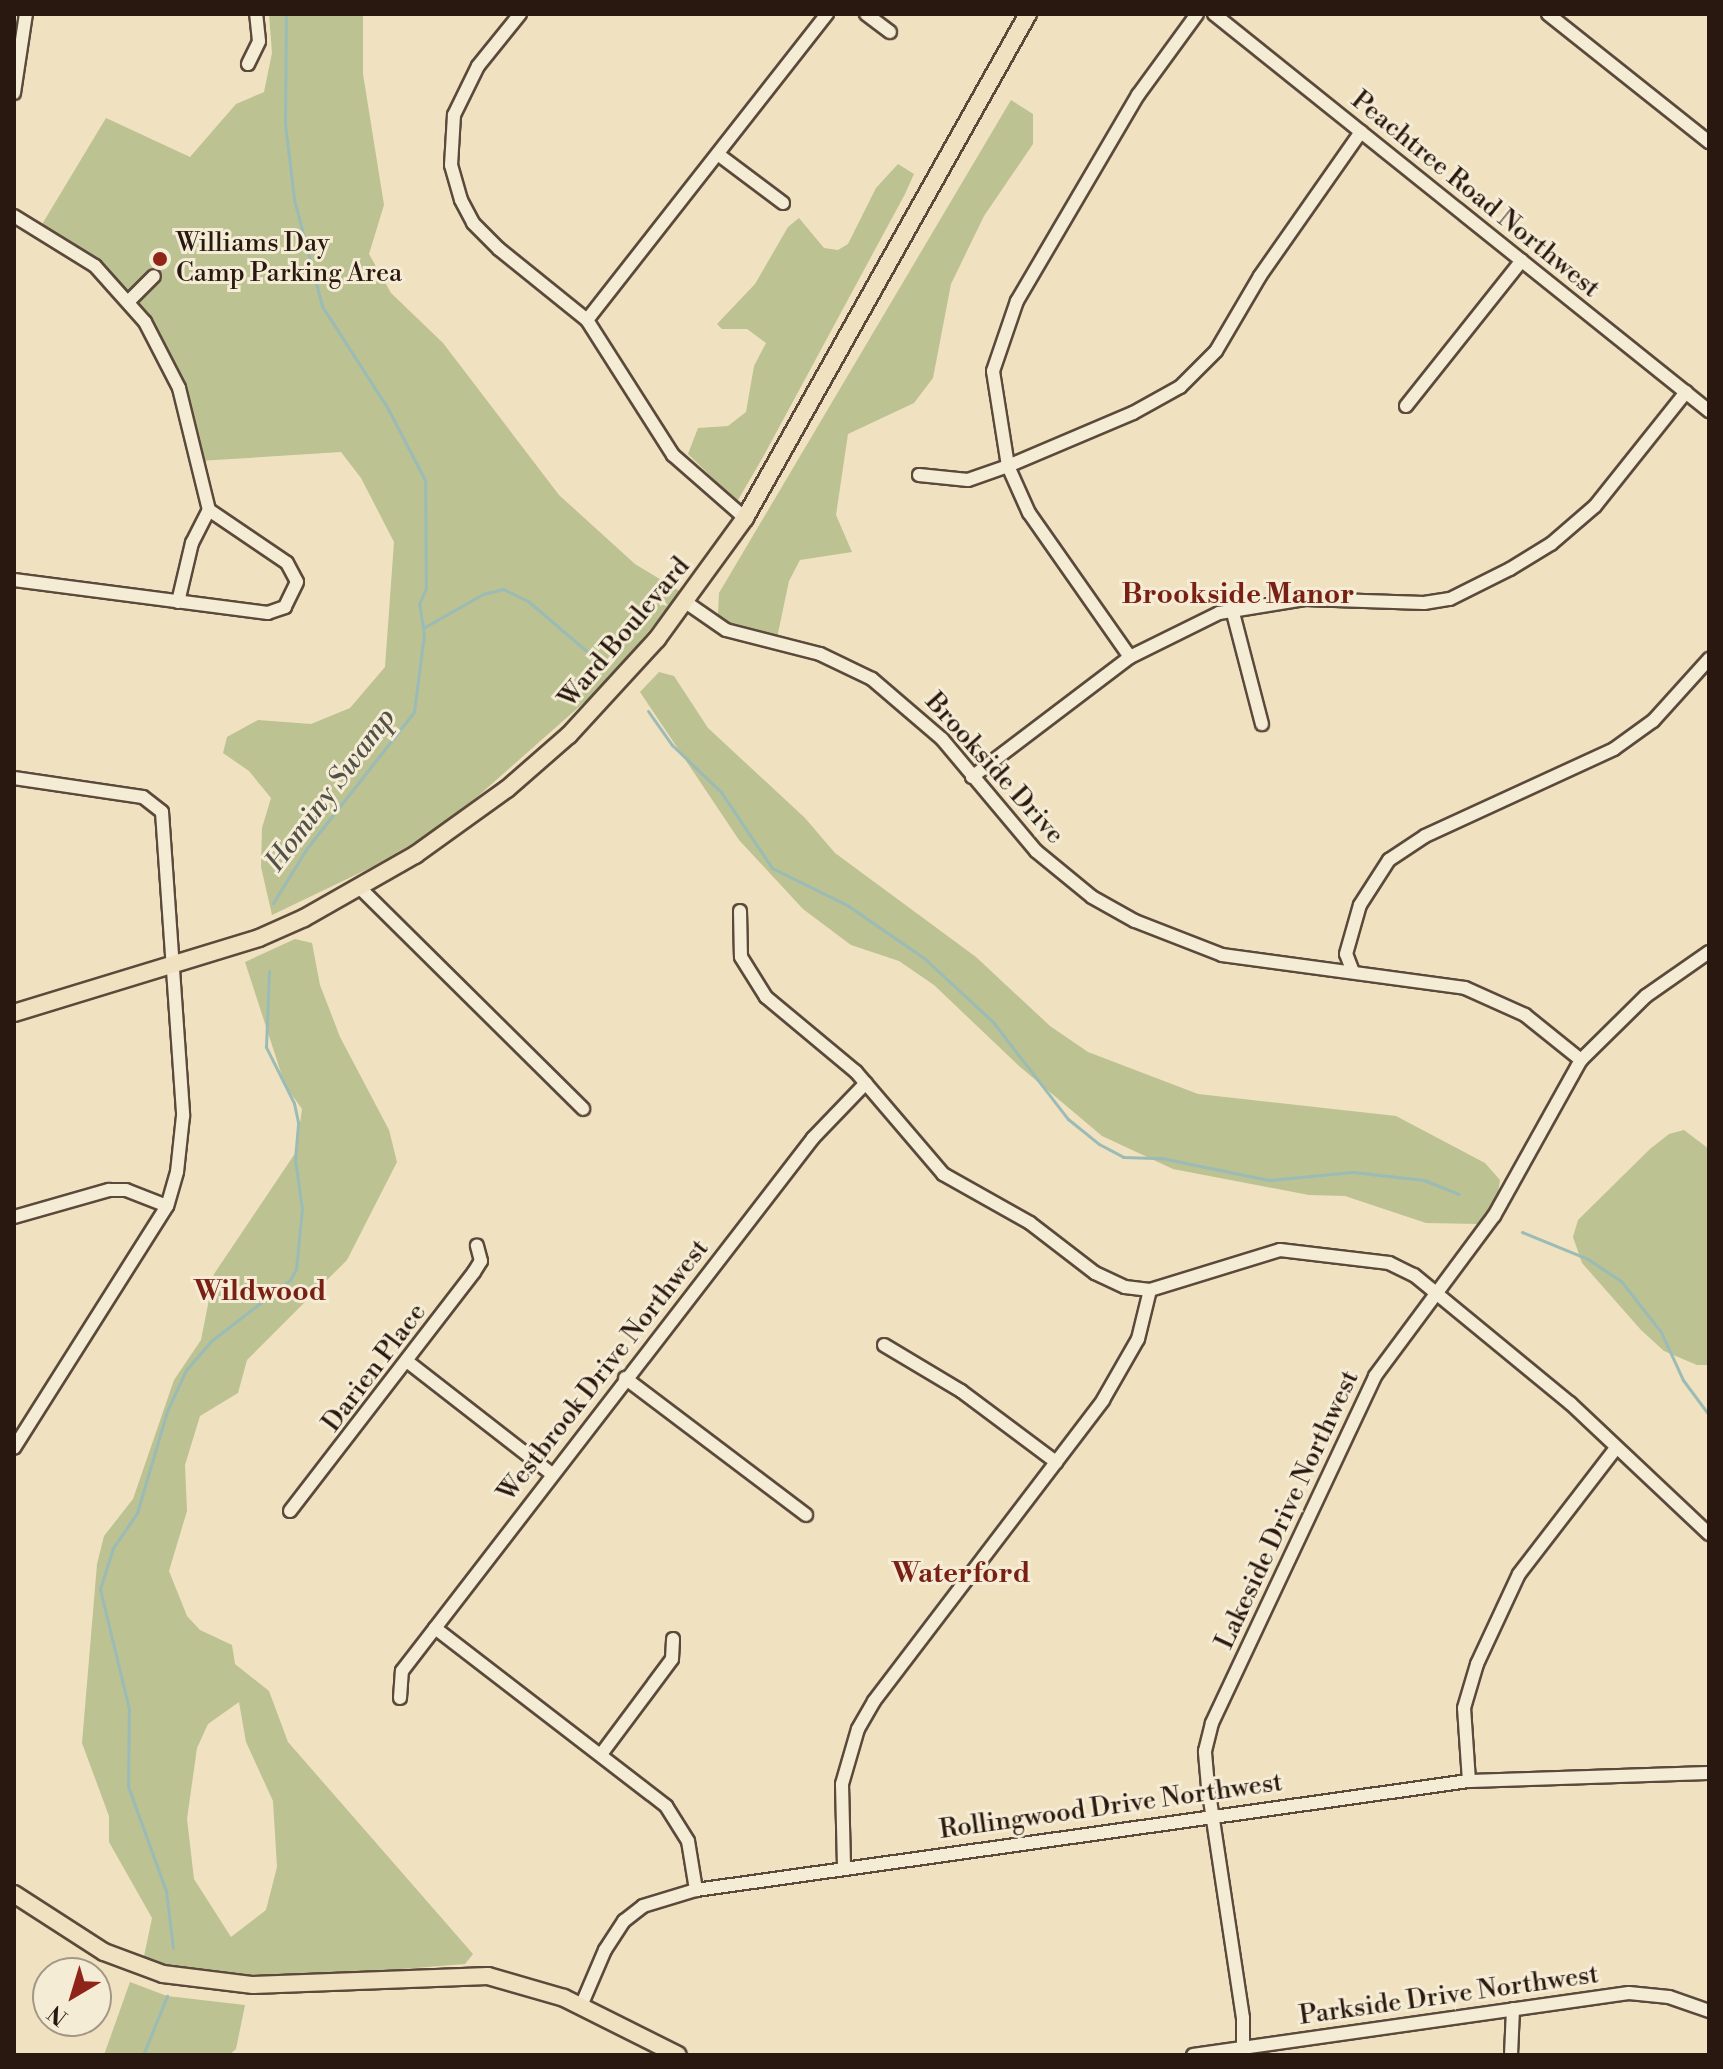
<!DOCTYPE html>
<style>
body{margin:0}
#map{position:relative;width:1723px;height:2069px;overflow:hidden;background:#f0e1c0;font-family:"Libre Bodoni",serif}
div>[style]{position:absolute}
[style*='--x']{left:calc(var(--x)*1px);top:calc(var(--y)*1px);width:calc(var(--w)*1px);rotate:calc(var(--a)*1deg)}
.green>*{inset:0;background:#bcc291}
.stream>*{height:3px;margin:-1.5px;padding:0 1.5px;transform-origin:1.5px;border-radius:1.5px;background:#9bbcb6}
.roads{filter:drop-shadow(2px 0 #5b4a3b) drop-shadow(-2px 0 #5b4a3b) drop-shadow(0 2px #5b4a3b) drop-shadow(0 -2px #5b4a3b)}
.minor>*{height:12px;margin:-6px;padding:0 6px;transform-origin:6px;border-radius:6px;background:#f5ecd6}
.major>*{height:16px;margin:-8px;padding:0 8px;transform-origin:8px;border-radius:8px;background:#f0e1c0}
.dots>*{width:22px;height:22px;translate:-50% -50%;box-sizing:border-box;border:4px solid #f5ecd6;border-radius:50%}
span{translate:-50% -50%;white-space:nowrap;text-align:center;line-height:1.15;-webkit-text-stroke:6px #f5ecd6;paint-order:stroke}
.street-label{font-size:26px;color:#29180f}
.poi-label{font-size:26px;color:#29180f}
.left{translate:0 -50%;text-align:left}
.neighbourhood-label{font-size:28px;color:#7a1f14;font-weight:700}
.water-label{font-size:28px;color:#515149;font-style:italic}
.frame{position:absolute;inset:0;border:16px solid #29180f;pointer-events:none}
.north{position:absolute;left:32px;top:1957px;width:80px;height:80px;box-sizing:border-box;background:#f5ecd6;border:2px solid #a39786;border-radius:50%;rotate:218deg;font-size:22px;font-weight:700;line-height:32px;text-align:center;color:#29180f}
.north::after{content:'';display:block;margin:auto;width:28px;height:36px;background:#8f2418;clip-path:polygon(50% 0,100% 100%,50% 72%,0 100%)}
</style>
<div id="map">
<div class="green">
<i style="clip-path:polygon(269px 14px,363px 14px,363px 74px,384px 205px,369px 254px,391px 293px,443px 343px,559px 495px,635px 564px,681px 592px,606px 683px,477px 797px,431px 833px,372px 867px,272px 915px,261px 867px,262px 828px,271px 798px,249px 771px,223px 753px,227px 737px,258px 720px,311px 724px,350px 708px,385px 667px,394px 542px,361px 478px,341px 452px,199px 461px,151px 321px,41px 226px,106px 118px,190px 157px,236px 104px,264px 92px,272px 53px)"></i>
<i style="clip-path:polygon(1011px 100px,1033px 114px,1033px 144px,984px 216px,951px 284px,933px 378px,914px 403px,848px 434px,836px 515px,852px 552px,800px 560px,789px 581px,777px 638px,731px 627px,718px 614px,719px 593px)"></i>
<i style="clip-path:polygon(898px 164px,914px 174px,905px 194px,763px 457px,738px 500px,733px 498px,688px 454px,698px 428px,728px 426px,746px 412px,754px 366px,766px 343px,747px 329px,722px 329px,717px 324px,755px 284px,788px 227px,799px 218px,824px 248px,838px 250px,848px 244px,876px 188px)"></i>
<i style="clip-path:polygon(659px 672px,674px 676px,708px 728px,805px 818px,835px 853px,976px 957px,1050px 1026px,1088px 1052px,1198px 1094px,1396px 1116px,1485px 1163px,1500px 1180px,1497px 1199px,1478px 1224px,1426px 1223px,1345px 1196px,1309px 1195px,1173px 1169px,1102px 1136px,1019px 1066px,934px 985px,899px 961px,851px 945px,803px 909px,739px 840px,640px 692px)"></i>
<i style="clip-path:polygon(evenodd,295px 939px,312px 943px,320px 985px,340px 1037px,389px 1130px,397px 1162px,347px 1260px,247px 1360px,238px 1393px,200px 1416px,185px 1465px,187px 1511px,169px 1571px,187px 1616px,200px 1630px,232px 1645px,235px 1664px,269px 1691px,288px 1742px,473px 1954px,465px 1964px,264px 1980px,203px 1976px,143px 1961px,152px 1918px,109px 1842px,109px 1816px,82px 1743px,97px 1564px,104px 1536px,133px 1499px,174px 1380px,201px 1340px,214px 1274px,296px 1152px,302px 1109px,285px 1085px,245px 962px,295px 939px,239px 1702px,246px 1742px,273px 1801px,277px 1867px,266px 1910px,231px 1937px,194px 1879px,187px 1819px,197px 1748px,208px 1724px,239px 1702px)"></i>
<i style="clip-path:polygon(1684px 1130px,1709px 1149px,1709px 1365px,1697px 1365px,1664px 1351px,1641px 1330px,1582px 1263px,1573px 1237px,1578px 1220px,1650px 1149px,1669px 1134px)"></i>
<i style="clip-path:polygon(130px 1982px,167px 1996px,245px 2005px,236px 2049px,229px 2055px,104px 2055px)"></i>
</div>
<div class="stream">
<i style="--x:423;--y:628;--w:69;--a:-29.5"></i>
<i style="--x:483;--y:594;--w:21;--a:-14"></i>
<i style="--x:503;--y:589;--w:28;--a:26"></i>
<i style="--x:528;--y:601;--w:99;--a:40.5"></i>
<i style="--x:648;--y:711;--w:42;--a:54.8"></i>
<i style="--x:672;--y:745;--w:68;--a:43.8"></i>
<i style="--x:721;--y:792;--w:92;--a:56.1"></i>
<i style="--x:772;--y:868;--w:84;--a:26.3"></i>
<i style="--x:847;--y:905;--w:93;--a:34.5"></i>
<i style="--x:924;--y:958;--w:94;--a:42.8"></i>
<i style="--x:993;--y:1022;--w:123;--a:52.3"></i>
<i style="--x:1068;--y:1119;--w:40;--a:39"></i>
<i style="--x:1099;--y:1144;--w:27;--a:28"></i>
<i style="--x:1123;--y:1157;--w:38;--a:2"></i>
<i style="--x:1161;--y:1158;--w:110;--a:11.5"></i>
<i style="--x:1269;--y:1180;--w:84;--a:-5.4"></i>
<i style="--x:1353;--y:1172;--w:71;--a:6.4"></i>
<i style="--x:1424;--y:1180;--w:37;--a:22"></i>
<i style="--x:273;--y:903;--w:65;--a:-58.3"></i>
<i style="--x:307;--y:848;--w:173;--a:-51.8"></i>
<i style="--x:414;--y:712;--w:79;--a:-82.7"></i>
<i style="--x:424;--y:634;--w:30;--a:-99"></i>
<i style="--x:419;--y:604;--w:17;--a:-66"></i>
<i style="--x:426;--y:588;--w:108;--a:-90.5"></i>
<i style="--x:425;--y:480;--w:82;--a:-117.5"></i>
<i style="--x:387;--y:407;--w:120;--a:-122.8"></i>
<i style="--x:322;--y:306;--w:111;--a:-104.7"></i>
<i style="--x:294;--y:199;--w:77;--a:-96.8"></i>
<i style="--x:285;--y:123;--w:109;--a:-89.5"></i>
<i style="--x:1522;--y:1232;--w:71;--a:22.2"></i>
<i style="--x:1588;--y:1259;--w:40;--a:34"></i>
<i style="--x:1621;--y:1281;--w:65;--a:51.9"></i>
<i style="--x:1661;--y:1332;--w:53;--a:65.4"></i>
<i style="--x:1683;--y:1380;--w:44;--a:53.4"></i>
<i style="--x:173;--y:1948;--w:57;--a:-97"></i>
<i style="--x:166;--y:1891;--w:112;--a:-109.9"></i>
<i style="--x:128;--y:1786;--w:77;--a:-89.3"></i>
<i style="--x:129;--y:1709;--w:123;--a:-103.6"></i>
<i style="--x:100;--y:1589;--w:43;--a:-72.4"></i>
<i style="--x:113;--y:1548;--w:42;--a:-55.6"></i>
<i style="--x:137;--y:1513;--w:106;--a:-73.6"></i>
<i style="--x:167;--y:1411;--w:45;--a:-65.1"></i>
<i style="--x:186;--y:1370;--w:38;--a:-49"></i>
<i style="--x:211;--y:1341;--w:100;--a:-37.7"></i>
<i style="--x:290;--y:1280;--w:13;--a:-61"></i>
<i style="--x:296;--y:1269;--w:60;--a:-84.3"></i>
<i style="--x:302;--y:1209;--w:50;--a:-98"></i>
<i style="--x:295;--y:1159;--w:37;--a:-85"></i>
<i style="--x:298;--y:1122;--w:19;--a:-102"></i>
<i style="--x:294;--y:1103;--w:63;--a:-116.6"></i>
<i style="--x:266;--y:1047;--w:76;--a:-87.7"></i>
<i style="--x:143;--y:2055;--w:64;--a:-67.9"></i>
</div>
<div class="roads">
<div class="minor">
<i style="--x:520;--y:14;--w:67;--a:128.9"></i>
<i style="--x:478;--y:66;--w:55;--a:116.1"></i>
<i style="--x:454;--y:115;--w:50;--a:93.4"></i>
<i style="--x:451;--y:165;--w:36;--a:74"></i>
<i style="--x:461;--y:200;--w:26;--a:62"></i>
<i style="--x:473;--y:223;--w:37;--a:45"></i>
<i style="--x:499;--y:249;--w:113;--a:38.9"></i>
<i style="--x:587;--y:320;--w:160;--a:57.5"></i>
<i style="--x:673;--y:455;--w:96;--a:41.2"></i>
<i style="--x:866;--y:14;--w:30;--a:37"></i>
<i style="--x:1214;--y:14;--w:635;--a:38.73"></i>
<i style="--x:1548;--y:14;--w:206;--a:38.5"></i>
<i style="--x:248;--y:64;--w:25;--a:-64"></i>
<i style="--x:259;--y:41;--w:27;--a:-96"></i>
<i style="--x:14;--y:93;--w:80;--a:-81.4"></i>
<i style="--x:719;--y:155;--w:80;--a:36.9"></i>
<i style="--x:14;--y:216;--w:95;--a:31.7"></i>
<i style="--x:95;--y:266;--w:75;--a:48.2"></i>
<i style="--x:145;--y:322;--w:74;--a:62.7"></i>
<i style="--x:179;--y:388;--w:126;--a:76.2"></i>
<i style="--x:209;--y:510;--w:94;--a:34.2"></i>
<i style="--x:287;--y:563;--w:21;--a:62"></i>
<i style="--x:297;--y:582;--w:28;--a:116"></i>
<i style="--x:285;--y:607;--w:18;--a:161"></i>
<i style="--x:268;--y:613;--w:256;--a:-172.6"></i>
<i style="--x:129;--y:301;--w:35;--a:-45"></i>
<i style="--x:587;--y:320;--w:389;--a:-51.9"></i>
<i style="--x:1406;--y:406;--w:186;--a:-51.5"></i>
<i style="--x:919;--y:475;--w:49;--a:5.8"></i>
<i style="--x:968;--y:480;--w:42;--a:-19.3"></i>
<i style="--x:1008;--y:466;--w:136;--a:-23"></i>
<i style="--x:1133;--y:413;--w:54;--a:-29"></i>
<i style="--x:1180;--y:387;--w:51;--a:-45"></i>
<i style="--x:1216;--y:351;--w:87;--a:-59.6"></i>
<i style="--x:1260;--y:276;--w:176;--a:-55"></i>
<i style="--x:178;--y:602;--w:61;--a:-76.7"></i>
<i style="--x:192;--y:543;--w:37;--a:-63"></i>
<i style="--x:687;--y:603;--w:47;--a:34.7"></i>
<i style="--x:726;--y:630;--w:97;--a:14.3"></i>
<i style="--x:820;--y:654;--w:58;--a:25.7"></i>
<i style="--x:872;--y:679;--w:92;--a:40.6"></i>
<i style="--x:942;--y:739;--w:146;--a:50"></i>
<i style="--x:1036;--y:851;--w:72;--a:39.4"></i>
<i style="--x:1092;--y:897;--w:49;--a:29.2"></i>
<i style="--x:1135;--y:921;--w:93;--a:21.3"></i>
<i style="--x:1222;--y:955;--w:245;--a:7.7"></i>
<i style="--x:1465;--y:988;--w:66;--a:24.2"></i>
<i style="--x:1525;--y:1015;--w:72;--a:38.8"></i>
<i style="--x:1232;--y:609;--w:119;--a:75.4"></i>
<i style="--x:1130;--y:657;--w:176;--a:-125"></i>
<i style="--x:1029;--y:513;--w:51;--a:-114.1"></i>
<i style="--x:1008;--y:466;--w:96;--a:-99"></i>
<i style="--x:993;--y:371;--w:74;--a:-71.1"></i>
<i style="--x:1017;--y:301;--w:239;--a:-59.6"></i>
<i style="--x:1138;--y:95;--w:100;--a:-53.9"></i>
<i style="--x:972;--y:777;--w:198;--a:-37.2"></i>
<i style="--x:1130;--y:657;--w:99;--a:-26.3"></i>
<i style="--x:1219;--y:613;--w:87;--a:-9.2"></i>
<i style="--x:1305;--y:599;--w:119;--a:1.9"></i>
<i style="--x:1424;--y:603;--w:26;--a:-9"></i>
<i style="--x:1450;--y:599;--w:67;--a:-26.6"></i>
<i style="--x:1510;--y:569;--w:48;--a:-31.4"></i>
<i style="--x:1551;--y:544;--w:58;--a:-40.8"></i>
<i style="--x:1595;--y:506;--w:146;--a:-51.4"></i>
<i style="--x:14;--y:778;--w:130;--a:8.4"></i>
<i style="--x:143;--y:797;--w:24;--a:38"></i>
<i style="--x:162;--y:812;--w:305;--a:86"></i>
<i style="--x:183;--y:1116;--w:56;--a:96.1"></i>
<i style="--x:177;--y:1172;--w:35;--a:106"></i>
<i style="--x:167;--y:1206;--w:286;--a:122.3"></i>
<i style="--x:360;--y:888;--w:314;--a:44.7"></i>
<i style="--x:740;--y:911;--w:46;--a:88.8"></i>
<i style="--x:741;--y:957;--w:47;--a:58"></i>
<i style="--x:766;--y:997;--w:117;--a:39.8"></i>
<i style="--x:856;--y:1072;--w:134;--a:49.5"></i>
<i style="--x:943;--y:1174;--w:100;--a:29.4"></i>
<i style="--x:1030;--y:1223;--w:82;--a:37.6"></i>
<i style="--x:1095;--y:1273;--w:33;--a:25"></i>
<i style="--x:1125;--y:1287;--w:25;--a:7"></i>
<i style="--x:1150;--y:1290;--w:136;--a:-17.1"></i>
<i style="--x:1280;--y:1250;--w:110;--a:6.8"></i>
<i style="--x:1389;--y:1263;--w:28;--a:26"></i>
<i style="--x:1414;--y:1275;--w:202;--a:39.4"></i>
<i style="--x:1570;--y:1403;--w:191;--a:43.3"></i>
<i style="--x:1353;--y:972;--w:19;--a:-111"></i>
<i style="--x:1346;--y:954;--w:51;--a:-74.1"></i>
<i style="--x:1360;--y:905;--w:54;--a:-57.2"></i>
<i style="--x:1389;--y:860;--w:43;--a:-33.7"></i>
<i style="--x:1425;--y:836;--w:208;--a:-24.7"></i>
<i style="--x:1614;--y:749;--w:48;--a:-35.7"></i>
<i style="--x:1653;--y:721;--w:84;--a:-47.9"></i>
<i style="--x:14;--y:1217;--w:99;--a:-15.9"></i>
<i style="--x:109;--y:1190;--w:17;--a:0"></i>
<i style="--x:126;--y:1190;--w:44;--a:21.3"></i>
<i style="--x:884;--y:1345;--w:90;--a:30.9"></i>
<i style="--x:961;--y:1391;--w:119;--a:36.8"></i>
<i style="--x:408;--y:1362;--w:182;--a:37.9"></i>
<i style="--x:625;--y:1378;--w:227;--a:37.1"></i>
<i style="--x:290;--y:1511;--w:302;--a:-52.4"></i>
<i style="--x:474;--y:1272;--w:13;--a:-58"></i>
<i style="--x:481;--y:1261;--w:16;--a:-105"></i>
<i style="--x:435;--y:1628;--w:292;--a:37.6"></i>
<i style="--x:666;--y:1806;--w:41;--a:57.8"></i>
<i style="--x:688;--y:1841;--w:50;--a:80.7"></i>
<i style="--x:400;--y:1698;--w:27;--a:-86"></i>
<i style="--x:402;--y:1671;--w:673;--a:-52.36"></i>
<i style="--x:813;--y:1138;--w:76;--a:-46.1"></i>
<i style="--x:602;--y:1753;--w:117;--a:-53.3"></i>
<i style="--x:672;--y:1659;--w:20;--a:-87"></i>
<i style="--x:1469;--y:1781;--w:73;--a:-93.9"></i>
<i style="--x:1464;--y:1708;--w:46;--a:-73.5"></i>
<i style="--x:1477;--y:1664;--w:99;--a:-65"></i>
<i style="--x:1519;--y:1574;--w:159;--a:-52.4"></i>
<i style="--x:844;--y:1866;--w:82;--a:-91.4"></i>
<i style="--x:842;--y:1784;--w:57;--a:-73.8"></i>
<i style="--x:858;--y:1729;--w:32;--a:-60"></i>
<i style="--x:874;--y:1701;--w:378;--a:-52.7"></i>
<i style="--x:1103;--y:1400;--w:70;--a:-60.2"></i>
<i style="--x:1138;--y:1339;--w:50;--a:-76.2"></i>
<i style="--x:581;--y:2006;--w:61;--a:-66.8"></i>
<i style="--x:605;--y:1950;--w:35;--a:-57"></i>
<i style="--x:624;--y:1921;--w:24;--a:-38"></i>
<i style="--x:643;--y:1906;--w:55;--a:-16.8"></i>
<i style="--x:696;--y:1890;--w:781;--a:-8.03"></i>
<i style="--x:1469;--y:1781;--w:240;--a:-1.9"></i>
<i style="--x:1193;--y:2055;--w:440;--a:-8.1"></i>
<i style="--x:1629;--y:1993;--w:40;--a:5.7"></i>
<i style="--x:1669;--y:1997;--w:42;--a:19.3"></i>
<i style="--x:1243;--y:2055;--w:37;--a:-90"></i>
<i style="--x:1243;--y:2018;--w:234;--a:-98.6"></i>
<i style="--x:1208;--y:1787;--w:36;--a:-95"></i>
<i style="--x:1205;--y:1751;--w:29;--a:-76"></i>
<i style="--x:1212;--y:1723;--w:383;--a:-64.8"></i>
<i style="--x:1375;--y:1376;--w:199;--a:-53.4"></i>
<i style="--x:1494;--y:1216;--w:179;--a:-60.9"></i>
<i style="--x:1581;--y:1060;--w:91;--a:-44.6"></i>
<i style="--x:1646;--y:996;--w:77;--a:-34.9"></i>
<i style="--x:1511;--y:2055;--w:46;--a:-87.5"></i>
</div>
<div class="major">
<i style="--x:14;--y:1013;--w:256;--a:-17"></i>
<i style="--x:259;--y:938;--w:49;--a:-24"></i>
<i style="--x:304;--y:918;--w:128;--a:-29.6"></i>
<i style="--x:415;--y:855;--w:113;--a:-35.7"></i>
<i style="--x:507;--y:789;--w:82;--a:-41.1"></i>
<i style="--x:569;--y:735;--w:130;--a:-47.5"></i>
<i style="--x:657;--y:639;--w:150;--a:-54"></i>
<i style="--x:745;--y:518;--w:578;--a:-60.69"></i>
<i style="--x:14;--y:1894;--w:107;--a:32.8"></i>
<i style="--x:104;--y:1952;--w:63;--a:20.4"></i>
<i style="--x:163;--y:1974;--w:91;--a:7"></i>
<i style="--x:253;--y:1985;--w:235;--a:-2.2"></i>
<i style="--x:488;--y:1976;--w:79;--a:16.1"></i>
<i style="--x:564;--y:1998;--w:127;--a:26.6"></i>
</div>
</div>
<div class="dots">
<i style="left:160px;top:259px;background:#8f2418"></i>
</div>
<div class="street-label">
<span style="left:1475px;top:195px;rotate:39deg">Peachtree Road Northwest</span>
<span style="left:625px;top:633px;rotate:-50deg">Ward Boulevard</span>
<span style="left:994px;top:769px;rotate:48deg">Brookside Drive</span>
<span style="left:375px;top:1368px;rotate:-53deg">Darien Place</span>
<span style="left:604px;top:1371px;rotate:-52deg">Westbrook Drive Northwest</span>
<span style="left:1288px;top:1510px;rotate:-65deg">Lakeside Drive Northwest</span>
<span style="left:1111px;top:1807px;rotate:-8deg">Rollingwood Drive Northwest</span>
<span style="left:1449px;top:1996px;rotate:-8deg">Parkside Drive Northwest</span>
</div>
<div class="poi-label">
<span class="left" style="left:176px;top:259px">Williams Day<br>Camp Parking Area</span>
</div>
<div class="neighbourhood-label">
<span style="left:1238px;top:595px">Brookside Manor</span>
<span style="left:260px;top:1292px">Wildwood</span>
<span style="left:961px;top:1574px">Waterford</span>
</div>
<div class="water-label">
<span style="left:331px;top:790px;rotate:-53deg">Hominy Swamp</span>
</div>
<div class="frame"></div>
<div class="north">N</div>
</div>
